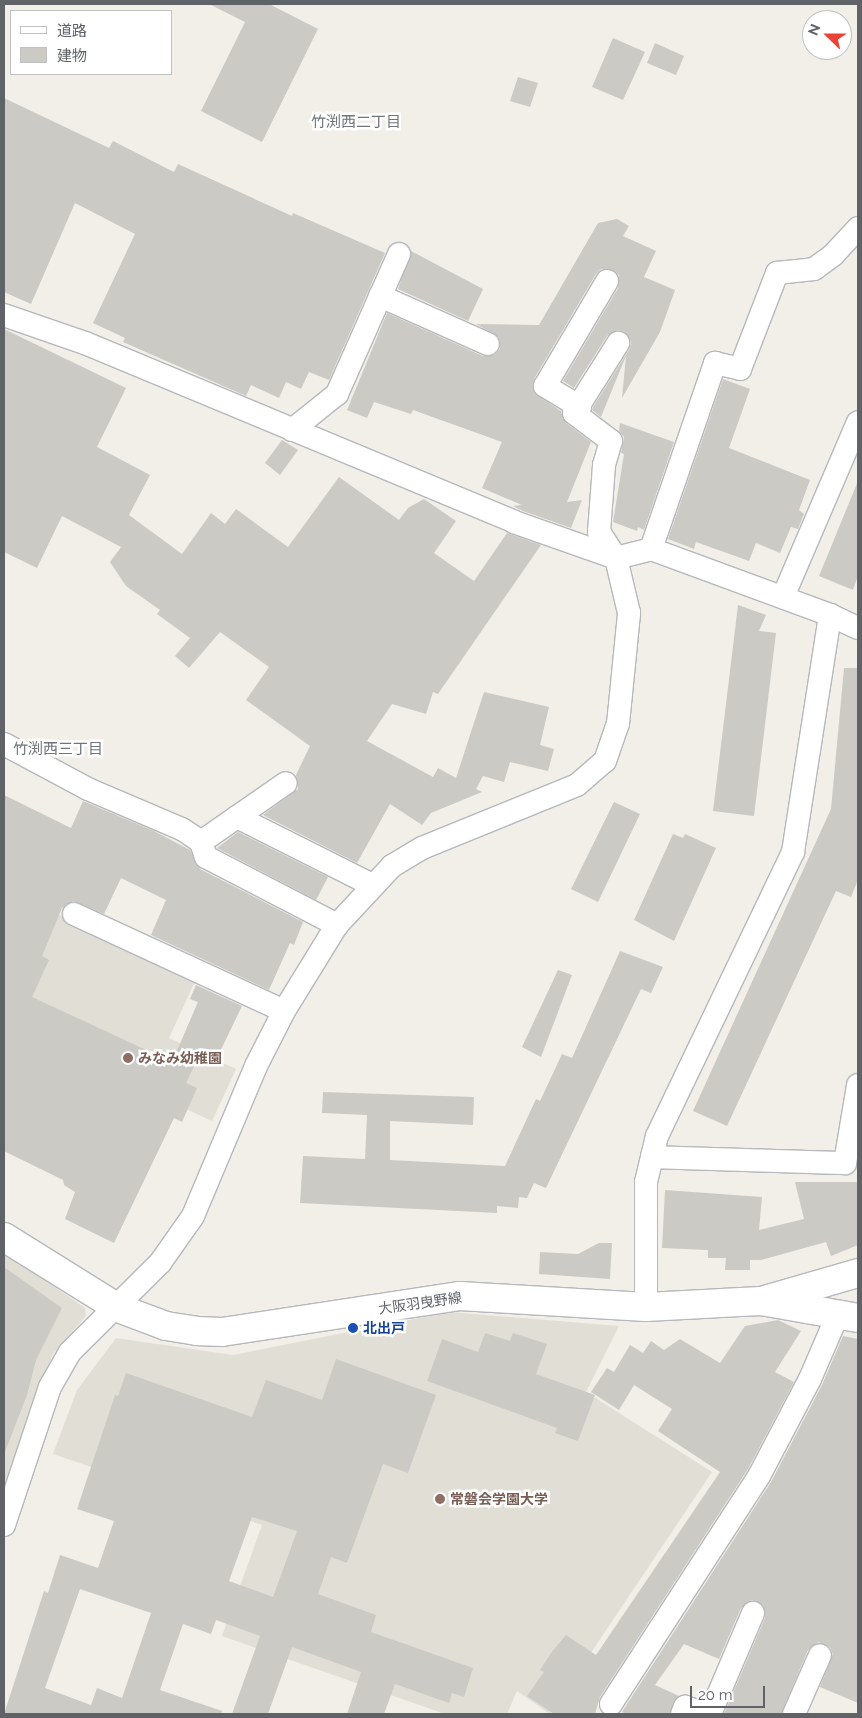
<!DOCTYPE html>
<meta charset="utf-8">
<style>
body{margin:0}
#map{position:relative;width:862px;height:1718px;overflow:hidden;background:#f1efe8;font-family:Raleway,"Noto Sans JP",sans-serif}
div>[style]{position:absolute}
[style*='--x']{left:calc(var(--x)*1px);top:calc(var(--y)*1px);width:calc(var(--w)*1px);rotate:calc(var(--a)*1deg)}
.education>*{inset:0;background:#e1ded6}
.building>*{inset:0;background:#cccac5}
.roads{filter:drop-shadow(1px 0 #b5b8bc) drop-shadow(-1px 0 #b5b8bc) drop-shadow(0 1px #b5b8bc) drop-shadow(0 -1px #b5b8bc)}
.minor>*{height:22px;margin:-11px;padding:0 11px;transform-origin:11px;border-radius:11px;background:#fff}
.tertiary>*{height:28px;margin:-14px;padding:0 14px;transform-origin:14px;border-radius:14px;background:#fff}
.secondary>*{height:28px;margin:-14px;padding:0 14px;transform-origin:14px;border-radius:14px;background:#fff}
.dots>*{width:14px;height:14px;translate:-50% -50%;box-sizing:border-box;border:2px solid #fff;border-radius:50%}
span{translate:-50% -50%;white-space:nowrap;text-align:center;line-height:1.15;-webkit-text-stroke:5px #fff;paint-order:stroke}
.education-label{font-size:14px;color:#785e54;font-weight:700}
.left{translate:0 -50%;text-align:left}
.street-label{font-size:14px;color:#5f6368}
.transit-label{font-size:14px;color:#164399;font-weight:700}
.neighbourhood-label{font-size:15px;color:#70757a}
.frame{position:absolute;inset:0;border:5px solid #5f6368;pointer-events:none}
.legend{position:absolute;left:10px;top:10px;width:162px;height:65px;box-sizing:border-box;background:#fff;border:1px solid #bfc1c3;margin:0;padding:6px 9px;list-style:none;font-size:15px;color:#5f6368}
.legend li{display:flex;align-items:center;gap:10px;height:25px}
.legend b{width:25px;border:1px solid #bfc1c3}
.north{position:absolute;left:802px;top:10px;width:50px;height:50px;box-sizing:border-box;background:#fff;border:1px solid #bfc1c3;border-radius:50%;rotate:292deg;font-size:14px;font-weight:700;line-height:20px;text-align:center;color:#5f6368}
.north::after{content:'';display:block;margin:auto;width:18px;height:22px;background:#ea4335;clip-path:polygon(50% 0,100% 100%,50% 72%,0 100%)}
.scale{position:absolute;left:690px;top:1686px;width:75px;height:22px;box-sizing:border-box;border:2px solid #5f6368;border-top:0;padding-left:6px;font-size:15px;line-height:18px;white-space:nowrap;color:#5f6368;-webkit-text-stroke:4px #fff;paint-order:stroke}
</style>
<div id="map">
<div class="education">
<i style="clip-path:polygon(29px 901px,196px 979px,169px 1038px,236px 1069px,212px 1121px,4px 1025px,4px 956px)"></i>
<i style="clip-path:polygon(4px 1252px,85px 1308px,86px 1316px,53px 1354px,4px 1488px)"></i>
<i style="clip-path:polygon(450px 1312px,619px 1326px,586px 1392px,712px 1472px,550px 1714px,517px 1691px,507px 1714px,445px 1714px,222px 1636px,262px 1525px,53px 1454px,77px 1390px,116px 1338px,233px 1355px)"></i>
</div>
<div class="building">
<i style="clip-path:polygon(209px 4px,269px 4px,318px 29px,262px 142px,201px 111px,245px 22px)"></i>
<i style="clip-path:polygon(613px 38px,645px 52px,623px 100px,592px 87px)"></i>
<i style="clip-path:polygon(655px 43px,684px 56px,676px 75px,647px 63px)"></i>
<i style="clip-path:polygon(518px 77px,538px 83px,530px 107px,510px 101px)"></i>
<i style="clip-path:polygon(4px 98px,109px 148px,113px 141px,174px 172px,178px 164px,292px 216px,293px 213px,385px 253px,329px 380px,309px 372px,301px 389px,286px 382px,279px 398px,251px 385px,246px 396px,123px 342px,125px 338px,93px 323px,135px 234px,75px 203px,31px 304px,4px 292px)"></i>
<i style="clip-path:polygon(617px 219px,629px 226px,623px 236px,656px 251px,644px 277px,675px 290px,660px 332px,622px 398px,626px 356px,601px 417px,592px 410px,593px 407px,629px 350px,631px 343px,625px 332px,618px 330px,607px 336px,574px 388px,563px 381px,618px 288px,619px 275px,613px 270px,601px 269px,596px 274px,534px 379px,534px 393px,561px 411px,566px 423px,591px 442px,567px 502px,582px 500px,571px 528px,523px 511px,513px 506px,522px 505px,482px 488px,502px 442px,413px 410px,411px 414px,374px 402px,367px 418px,347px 410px,387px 313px,483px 356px,495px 355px,500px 349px,499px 337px,476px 324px,539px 325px,598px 223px)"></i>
<i style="clip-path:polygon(411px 251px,483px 289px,468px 321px,398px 289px)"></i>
<i style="clip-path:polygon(4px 329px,126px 388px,97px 447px,150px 475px,129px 515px,182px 554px,211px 513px,225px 524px,236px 509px,288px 547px,339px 477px,399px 520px,408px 508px,424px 499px,456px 521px,434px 553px,474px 581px,507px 533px,541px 545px,438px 694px,433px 692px,426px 714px,392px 704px,367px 741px,433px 777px,438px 768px,456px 778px,484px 692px,549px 707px,540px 745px,554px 749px,548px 771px,510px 762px,504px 782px,483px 776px,476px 789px,482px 792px,431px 813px,422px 825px,390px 804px,357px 863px,263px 815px,298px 789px,296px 775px,310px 746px,246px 700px,269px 667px,220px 632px,189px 668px,175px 656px,190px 638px,157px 614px,160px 610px,126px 586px,110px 562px,121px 547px,62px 516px,37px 568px,4px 552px)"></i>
<i style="clip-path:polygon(723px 379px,750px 389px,729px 448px,810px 480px,799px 510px,804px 514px,798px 529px,791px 527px,780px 553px,756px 543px,749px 561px,696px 542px,694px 549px,668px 539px)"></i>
<i style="clip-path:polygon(620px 423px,674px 442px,644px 530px,638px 527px,637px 531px,613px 522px,624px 454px,621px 453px,624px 437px,619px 431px)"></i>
<i style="clip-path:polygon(282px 440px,298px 450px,280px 475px,265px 463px)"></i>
<i style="clip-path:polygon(858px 481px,858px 576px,853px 590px,819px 576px)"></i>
<i style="clip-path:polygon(738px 605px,766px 615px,759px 631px,776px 633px,754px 816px,713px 811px)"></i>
<i style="clip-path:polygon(844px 668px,858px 668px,858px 880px,851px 897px,836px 891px,727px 1126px,693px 1111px,831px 809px)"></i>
<i style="clip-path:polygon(4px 795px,71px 828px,83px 801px,154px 831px,190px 850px,200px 869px,303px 922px,294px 945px,290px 943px,269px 990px,151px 935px,166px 900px,121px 878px,104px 914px,73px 901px,62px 908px,42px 956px,49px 960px,32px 997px,172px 1062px,198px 1002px,190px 999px,196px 985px,242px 1006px,218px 1056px,202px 1050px,186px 1083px,197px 1088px,182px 1122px,174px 1118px,114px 1243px,65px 1219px,75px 1192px,64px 1185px,63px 1180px,4px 1151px)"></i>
<i style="clip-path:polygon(614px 802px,640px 814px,598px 902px,571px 889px)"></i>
<i style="clip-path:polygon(238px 832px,328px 877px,316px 900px,217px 848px)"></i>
<i style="clip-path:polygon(673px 834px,683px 838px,685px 834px,716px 848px,674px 941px,634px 920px)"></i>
<i style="clip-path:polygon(620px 951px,663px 967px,651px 993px,641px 989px,546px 1188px,534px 1183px,527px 1198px,519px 1197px,518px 1208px,497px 1206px,497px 1213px,300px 1203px,303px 1156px,365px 1159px,367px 1115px,322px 1113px,323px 1092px,474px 1097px,473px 1125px,390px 1121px,390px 1160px,505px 1166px,536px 1099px,540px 1101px,562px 1054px,572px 1058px)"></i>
<i style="clip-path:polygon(558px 970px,572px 975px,541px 1057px,522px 1047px)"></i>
<i style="clip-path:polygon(795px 1182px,858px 1182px,858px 1245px,831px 1256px,826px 1242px,761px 1260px,750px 1260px,750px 1270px,725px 1270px,726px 1258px,708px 1258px,708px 1250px,662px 1248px,665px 1190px,762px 1197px,759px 1230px,804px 1219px)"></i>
<i style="clip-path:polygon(599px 1243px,612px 1243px,610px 1279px,539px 1274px,540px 1252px,578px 1254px)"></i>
<i style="clip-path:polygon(4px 1267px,62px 1308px,36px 1360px,27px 1395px,5px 1452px)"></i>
<i style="clip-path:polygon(778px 1320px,801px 1331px,775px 1372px,794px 1382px,748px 1469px,600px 1697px,595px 1714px,554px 1714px,527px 1696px,544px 1672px,540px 1670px,551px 1653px,566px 1635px,596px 1655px,720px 1472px,658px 1431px,672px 1409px,634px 1385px,619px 1410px,591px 1392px,607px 1368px,614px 1372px,630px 1345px,643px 1353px,651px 1341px,664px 1350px,680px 1339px,720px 1363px,745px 1326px)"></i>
<i style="clip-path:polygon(485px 1333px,510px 1341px,513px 1333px,547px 1344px,536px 1374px,595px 1395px,578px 1441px,555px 1433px,557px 1428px,427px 1381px,442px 1339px,478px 1352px)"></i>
<i style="clip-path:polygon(843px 1336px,858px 1339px,858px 1703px,820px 1687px,833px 1654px,830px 1647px,819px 1642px,808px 1650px,781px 1714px,724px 1714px,765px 1618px,763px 1605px,752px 1600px,741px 1608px,719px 1659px,684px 1644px,655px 1685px,679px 1696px,669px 1714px,625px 1714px,622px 1712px,771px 1482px,822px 1385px)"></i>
<i style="clip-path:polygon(evenodd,336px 1359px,436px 1395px,408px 1473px,383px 1464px,347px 1563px,331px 1557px,318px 1594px,376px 1615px,371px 1632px,473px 1668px,464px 1697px,452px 1693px,449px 1703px,395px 1684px,384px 1714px,347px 1714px,361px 1672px,292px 1647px,268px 1714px,232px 1714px,260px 1636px,216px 1620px,211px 1634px,183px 1624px,160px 1690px,222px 1711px,221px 1714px,4px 1714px,44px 1591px,48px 1593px,60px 1555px,98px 1568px,114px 1521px,77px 1509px,115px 1395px,118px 1396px,126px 1373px,252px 1417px,266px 1380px,322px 1400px,336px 1359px,252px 1517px,297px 1531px,273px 1597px,229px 1581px,252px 1517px,336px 1359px,80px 1589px,151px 1613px,122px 1698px,97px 1688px,91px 1705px,45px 1688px,80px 1589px)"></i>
</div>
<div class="roads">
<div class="minor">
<i style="--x:380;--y:296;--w:118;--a:24"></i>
<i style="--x:4;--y:315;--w:86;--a:19.1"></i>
<i style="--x:85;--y:343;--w:465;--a:22.6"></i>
<i style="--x:514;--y:522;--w:108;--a:19.4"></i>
<i style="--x:616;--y:558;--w:36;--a:-14"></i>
<i style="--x:651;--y:549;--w:191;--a:20.2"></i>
<i style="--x:830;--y:615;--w:31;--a:25"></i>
<i style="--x:580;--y:407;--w:41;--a:-149"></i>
<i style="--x:545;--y:386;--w:122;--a:-59.4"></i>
<i style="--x:292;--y:430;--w:58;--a:-38.7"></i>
<i style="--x:337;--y:394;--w:153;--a:-66.1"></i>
<i style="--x:651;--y:549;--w:197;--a:-71"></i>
<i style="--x:715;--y:363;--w:26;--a:13"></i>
<i style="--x:740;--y:369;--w:103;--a:-68.9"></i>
<i style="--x:777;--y:273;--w:37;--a:-6"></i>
<i style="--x:814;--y:269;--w:24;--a:-36"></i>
<i style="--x:833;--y:255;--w:37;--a:-47"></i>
<i style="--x:783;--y:597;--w:190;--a:-66.8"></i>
<i style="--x:4;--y:744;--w:95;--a:28.2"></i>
<i style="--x:88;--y:789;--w:102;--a:23.1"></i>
<i style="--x:182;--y:829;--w:23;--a:34"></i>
<i style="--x:201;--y:842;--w:16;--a:72"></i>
<i style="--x:206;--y:857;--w:148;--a:27.4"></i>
<i style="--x:237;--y:817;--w:151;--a:26.7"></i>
<i style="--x:201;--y:842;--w:103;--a:-34.8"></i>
<i style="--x:74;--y:914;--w:231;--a:24.8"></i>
<i style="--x:652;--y:1157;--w:193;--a:1.8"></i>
<i style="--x:845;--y:1163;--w:79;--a:-80.5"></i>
<i style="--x:646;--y:1307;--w:125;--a:-90"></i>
<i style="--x:646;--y:1182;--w:47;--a:-76.6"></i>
<i style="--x:657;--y:1136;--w:315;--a:-64.4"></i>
<i style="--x:793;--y:852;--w:240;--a:-81.1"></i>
<i style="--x:4;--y:1525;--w:145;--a:-71.6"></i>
<i style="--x:50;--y:1387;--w:40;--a:-60.3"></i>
<i style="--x:70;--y:1352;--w:127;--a:-44.7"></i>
<i style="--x:160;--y:1263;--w:57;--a:-54.9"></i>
<i style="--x:193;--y:1216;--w:163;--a:-67.2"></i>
<i style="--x:256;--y:1066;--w:62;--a:-63"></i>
<i style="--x:284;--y:1011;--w:101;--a:-58.4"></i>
<i style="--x:337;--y:925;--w:81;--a:-47"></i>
<i style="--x:392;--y:866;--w:35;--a:-31"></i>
<i style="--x:422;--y:848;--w:167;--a:-22.1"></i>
<i style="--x:577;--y:785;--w:37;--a:-41"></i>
<i style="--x:605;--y:761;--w:39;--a:-71"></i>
<i style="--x:618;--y:724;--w:112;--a:-84.3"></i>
<i style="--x:629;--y:613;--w:57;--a:-103.3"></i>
<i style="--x:616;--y:558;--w:31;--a:-123"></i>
<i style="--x:599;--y:532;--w:67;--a:-85.7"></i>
<i style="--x:604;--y:465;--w:25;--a:-74"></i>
<i style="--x:611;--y:441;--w:46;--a:-142.9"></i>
<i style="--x:574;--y:413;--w:83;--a:-57.8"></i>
<i style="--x:611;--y:1704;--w:272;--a:-57"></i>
<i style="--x:759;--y:1476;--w:110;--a:-62.3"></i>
<i style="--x:810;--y:1379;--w:71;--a:-66.7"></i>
<i style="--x:682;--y:1714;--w:8;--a:-67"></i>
<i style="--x:685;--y:1707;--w:21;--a:19"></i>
<i style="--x:710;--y:1714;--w:110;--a:-66.9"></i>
<i style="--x:794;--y:1714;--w:64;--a:-66.2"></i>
</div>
<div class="tertiary">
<i style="--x:761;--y:1301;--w:98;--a:9.9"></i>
</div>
<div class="secondary">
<i style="--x:4;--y:1237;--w:134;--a:31.9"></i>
<i style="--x:118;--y:1308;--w:51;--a:20.6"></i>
<i style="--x:166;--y:1326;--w:30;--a:9"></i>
<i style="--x:196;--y:1331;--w:26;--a:2"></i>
<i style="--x:222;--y:1332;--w:241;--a:-8.6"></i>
<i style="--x:460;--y:1296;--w:186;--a:3.4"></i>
<i style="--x:646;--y:1307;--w:115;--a:-3"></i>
<i style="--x:761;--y:1301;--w:101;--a:-16.1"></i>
</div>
</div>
<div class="dots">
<i style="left:128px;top:1058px;background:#8d6e63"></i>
<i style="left:353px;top:1328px;background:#1a4fb4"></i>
<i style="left:440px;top:1499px;background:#8d6e63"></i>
</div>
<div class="education-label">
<span class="left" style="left:138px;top:1058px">みなみ幼稚園</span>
<span class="left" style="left:450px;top:1499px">常磐会学園大学</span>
</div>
<div class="street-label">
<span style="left:420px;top:1303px;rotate:-8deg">大阪羽曳野線</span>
</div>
<div class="transit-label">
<span class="left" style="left:363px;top:1328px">北出戸</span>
</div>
<div class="neighbourhood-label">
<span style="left:356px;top:123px">竹渕西二丁目</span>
<span style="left:58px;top:750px">竹渕西三丁目</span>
</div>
<div class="frame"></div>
<ul class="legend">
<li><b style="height:6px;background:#fff"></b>道路</li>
<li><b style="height:14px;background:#cccac5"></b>建物</li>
</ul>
<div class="north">N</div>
<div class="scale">20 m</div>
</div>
